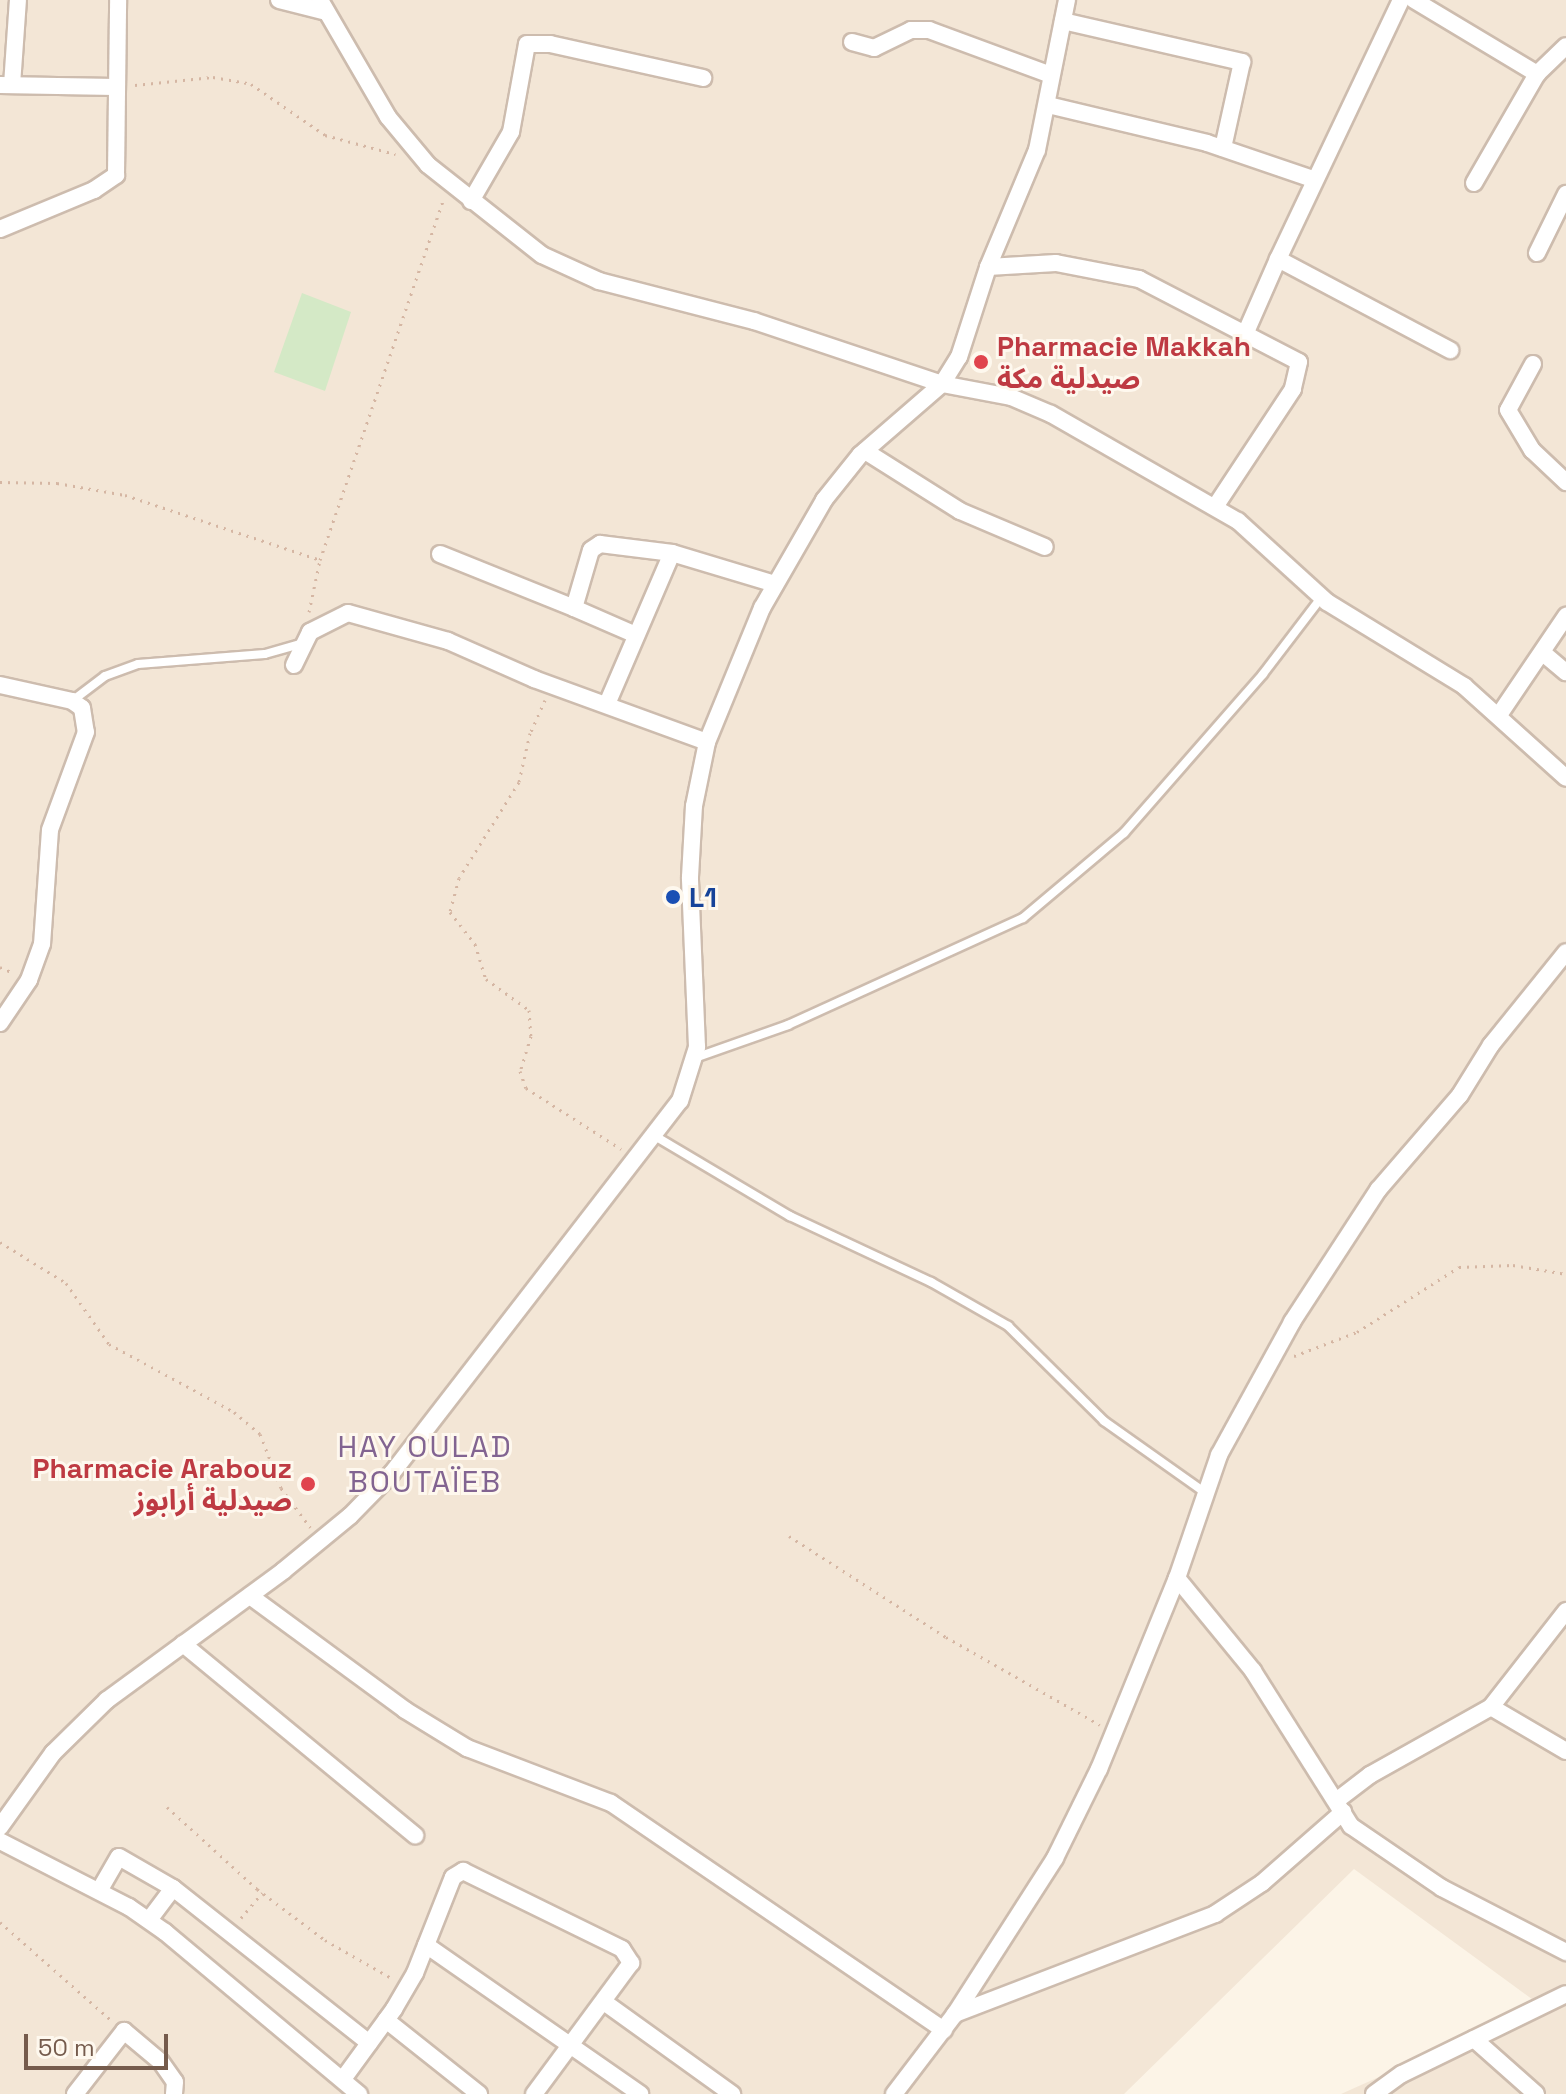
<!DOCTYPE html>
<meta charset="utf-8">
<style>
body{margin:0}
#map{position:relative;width:1566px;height:2094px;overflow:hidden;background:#fcf4e7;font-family:"Space Grotesk","Noto Sans Arabic",sans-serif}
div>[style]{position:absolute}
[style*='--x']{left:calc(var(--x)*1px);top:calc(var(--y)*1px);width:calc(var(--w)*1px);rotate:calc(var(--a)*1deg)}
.residential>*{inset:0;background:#f3e6d6}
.green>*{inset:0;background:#d4e9c6}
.path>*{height:3px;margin-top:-1.5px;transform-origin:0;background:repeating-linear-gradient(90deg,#d5b6a3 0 2px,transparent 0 8px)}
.roads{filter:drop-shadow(2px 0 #cdbcae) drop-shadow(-2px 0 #cdbcae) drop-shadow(0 2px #cdbcae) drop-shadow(0 -2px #cdbcae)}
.service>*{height:8px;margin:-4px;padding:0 4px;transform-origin:4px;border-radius:4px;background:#fff}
.minor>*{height:16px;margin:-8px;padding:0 8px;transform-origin:8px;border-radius:8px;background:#fff}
.dots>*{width:22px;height:22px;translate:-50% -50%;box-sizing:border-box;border:4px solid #fef8ee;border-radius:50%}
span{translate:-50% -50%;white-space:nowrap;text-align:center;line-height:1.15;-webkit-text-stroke:6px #fef8ee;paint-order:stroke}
.health-label{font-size:28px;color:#be3a42;font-weight:700}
.left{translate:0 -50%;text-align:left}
.right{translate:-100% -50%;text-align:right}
.transit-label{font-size:28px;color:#164399;font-weight:700}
.neighbourhood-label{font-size:30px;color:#826491;letter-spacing:2px}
.scale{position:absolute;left:24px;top:2034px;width:144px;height:36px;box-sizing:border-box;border:4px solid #755b4c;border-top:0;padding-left:10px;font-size:24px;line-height:28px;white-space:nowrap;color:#755b4c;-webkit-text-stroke:6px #fef8ee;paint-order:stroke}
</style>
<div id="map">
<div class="residential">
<i style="clip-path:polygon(0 0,1566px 0,1566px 2094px,1341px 2094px,1540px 2005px,1354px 1869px,1124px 2094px,0 2094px)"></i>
</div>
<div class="green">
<i style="clip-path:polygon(302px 293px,351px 312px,325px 391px,274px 372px)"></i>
</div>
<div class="path">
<i style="--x:135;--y:85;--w:78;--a:-5.9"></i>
<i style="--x:213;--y:77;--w:39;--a:10"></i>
<i style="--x:251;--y:84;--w:90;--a:34.6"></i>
<i style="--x:325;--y:135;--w:73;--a:15.2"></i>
<i style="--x:0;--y:482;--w:57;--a:1"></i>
<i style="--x:57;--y:483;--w:69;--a:10"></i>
<i style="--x:125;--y:495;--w:206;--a:18.4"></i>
<i style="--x:309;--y:612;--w:53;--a:-78.1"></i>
<i style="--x:320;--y:560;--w:383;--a:-71.1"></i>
<i style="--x:545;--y:700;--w:36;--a:114"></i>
<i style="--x:530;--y:733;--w:50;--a:102.7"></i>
<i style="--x:519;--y:782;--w:113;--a:122"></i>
<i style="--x:459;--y:878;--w:35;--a:105"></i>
<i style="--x:450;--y:912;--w:41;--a:52"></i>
<i style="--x:475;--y:944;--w:37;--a:73"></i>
<i style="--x:486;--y:979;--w:53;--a:35.8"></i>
<i style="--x:529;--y:1010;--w:26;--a:86"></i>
<i style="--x:531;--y:1036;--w:37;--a:107"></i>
<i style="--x:520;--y:1071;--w:18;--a:71"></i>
<i style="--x:526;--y:1088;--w:113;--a:32.7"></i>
<i style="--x:0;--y:967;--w:12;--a:24"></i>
<i style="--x:0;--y:1242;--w:78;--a:31.8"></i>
<i style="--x:66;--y:1283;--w:75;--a:54.8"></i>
<i style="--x:109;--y:1344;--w:142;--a:28.5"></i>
<i style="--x:234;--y:1412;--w:34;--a:40"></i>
<i style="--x:260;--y:1434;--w:58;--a:68.7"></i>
<i style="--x:281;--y:1488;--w:49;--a:53.4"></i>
<i style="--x:1294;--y:1356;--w:67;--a:-20.9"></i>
<i style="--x:1357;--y:1332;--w:121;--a:-32.5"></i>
<i style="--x:1459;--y:1267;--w:54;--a:-2.1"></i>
<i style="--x:1513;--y:1265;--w:54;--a:9.6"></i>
<i style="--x:789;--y:1536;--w:187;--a:32.8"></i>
<i style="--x:946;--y:1637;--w:177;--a:29.7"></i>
<i style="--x:167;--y:1807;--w:122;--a:42.3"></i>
<i style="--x:257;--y:1889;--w:85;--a:36.9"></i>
<i style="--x:325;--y:1940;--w:78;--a:29.8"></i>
<i style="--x:241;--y:1918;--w:33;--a:-50"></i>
<i style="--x:0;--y:1922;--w:149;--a:41.5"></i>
</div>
<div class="roads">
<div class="service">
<i style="--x:72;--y:701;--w:41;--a:-37.1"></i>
<i style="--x:105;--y:676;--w:35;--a:-20"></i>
<i style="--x:138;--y:664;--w:127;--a:-4.5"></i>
<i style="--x:265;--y:654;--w:37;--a:-16"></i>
<i style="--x:695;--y:1058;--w:99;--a:-19.5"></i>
<i style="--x:788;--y:1025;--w:258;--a:-24.5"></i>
<i style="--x:1023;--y:918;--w:132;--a:-40.1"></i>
<i style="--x:1124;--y:833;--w:211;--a:-48.8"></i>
<i style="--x:1263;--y:674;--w:96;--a:-52.7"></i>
<i style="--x:655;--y:1136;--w:157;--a:30.7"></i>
<i style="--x:790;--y:1216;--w:156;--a:25.1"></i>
<i style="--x:931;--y:1282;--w:89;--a:29.7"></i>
<i style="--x:1008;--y:1326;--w:135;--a:44.7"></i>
<i style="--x:1104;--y:1421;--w:121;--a:35.3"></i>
</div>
<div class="minor">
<i style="--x:279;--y:0;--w:49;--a:14.3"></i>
<i style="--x:320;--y:0;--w:135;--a:59.8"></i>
<i style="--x:388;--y:117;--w:62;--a:50.2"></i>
<i style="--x:428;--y:165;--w:145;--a:38.3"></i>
<i style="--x:542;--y:255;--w:63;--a:24.5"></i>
<i style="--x:599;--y:281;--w:160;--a:14.5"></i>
<i style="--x:754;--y:321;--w:198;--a:18.5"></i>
<i style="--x:942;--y:384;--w:70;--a:10.7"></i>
<i style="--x:1011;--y:397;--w:43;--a:23"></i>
<i style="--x:1051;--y:414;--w:215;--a:29.8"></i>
<i style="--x:1238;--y:521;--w:120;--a:42.3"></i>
<i style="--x:1327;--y:602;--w:161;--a:31.5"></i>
<i style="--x:1464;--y:686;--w:137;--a:42"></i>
<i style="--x:1414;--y:0;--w:144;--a:31"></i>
<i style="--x:1063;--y:21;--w:184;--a:12.9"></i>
<i style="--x:1242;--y:62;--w:88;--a:102.5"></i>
<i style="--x:852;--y:42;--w:23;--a:15"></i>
<i style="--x:874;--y:48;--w:41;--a:-25.9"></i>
<i style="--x:911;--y:30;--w:18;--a:0"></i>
<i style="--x:929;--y:30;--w:130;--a:20.2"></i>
<i style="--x:0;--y:85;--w:115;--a:1"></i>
<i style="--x:12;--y:85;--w:85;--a:-86"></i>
<i style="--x:1048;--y:105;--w:163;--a:13.4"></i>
<i style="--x:1207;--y:143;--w:112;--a:18.8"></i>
<i style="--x:1474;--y:183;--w:126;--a:-60"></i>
<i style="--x:1537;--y:74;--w:40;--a:-44"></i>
<i style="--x:471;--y:201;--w:80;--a:-59.9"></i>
<i style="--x:511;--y:132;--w:89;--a:-79.7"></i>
<i style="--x:527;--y:44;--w:23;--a:0"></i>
<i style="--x:550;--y:44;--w:157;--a:12.5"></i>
<i style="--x:0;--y:229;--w:102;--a:-22.5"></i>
<i style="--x:94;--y:190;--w:27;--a:-34"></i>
<i style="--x:116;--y:175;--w:175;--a:-89.3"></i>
<i style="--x:1537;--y:253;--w:66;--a:-63.8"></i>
<i style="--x:1278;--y:259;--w:287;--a:-64.6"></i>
<i style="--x:988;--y:267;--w:68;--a:-3.4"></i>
<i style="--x:1056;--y:263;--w:85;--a:10.9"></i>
<i style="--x:1139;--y:279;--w:180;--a:27.4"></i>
<i style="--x:1299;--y:362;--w:28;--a:103"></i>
<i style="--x:1293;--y:389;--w:141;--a:123.5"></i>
<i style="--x:1246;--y:332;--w:80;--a:-66.3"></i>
<i style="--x:1278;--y:259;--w:195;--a:27.9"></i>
<i style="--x:1533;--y:364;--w:52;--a:118.5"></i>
<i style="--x:1508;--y:410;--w:47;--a:59"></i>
<i style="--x:1532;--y:450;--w:47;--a:43.3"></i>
<i style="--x:865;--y:451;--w:112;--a:32.3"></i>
<i style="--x:960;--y:511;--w:92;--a:23"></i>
<i style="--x:440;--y:554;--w:144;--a:21.9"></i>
<i style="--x:636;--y:635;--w:68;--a:-156.5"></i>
<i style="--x:574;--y:608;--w:60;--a:-73.7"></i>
<i style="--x:591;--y:550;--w:11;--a:-34"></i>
<i style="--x:600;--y:544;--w:73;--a:7.1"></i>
<i style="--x:672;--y:553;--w:108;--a:16.8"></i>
<i style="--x:1543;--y:653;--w:30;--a:40"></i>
<i style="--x:294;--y:665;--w:37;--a:-64"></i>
<i style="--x:310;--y:632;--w:42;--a:-26.6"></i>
<i style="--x:348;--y:613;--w:104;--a:15.6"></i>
<i style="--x:448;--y:641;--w:94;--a:23.8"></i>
<i style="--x:534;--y:679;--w:184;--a:20"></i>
<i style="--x:0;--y:685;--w:74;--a:12.5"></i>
<i style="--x:72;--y:701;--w:12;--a:35"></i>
<i style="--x:82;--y:708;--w:24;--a:81"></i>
<i style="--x:86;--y:732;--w:104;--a:110.2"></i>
<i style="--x:50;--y:830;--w:114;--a:94"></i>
<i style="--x:42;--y:944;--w:38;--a:110"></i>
<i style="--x:29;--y:980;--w:52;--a:124"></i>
<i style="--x:607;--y:704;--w:164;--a:-66.7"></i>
<i style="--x:1499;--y:715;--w:120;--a:-55.9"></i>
<i style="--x:1177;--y:1578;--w:120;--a:50.7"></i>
<i style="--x:1253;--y:1671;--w:183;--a:57.7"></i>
<i style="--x:1351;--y:1826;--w:110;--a:34.3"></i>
<i style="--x:1442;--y:1888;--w:140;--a:27.3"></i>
<i style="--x:250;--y:1596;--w:192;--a:36.3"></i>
<i style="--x:405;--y:1710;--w:73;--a:31.5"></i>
<i style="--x:467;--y:1748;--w:154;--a:20.9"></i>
<i style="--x:611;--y:1803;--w:403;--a:34.3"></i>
<i style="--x:183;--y:1644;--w:301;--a:39.5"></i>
<i style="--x:1491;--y:1707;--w:87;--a:30.4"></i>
<i style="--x:1336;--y:1801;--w:43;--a:-37.4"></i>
<i style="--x:1370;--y:1775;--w:139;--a:-29.3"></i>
<i style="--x:1491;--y:1707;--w:122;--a:-52"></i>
<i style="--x:0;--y:1827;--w:91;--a:-54.4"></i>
<i style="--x:53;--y:1753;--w:76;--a:-44.5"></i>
<i style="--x:107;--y:1700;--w:218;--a:-36.2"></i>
<i style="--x:283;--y:1571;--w:87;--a:-39.4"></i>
<i style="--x:350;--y:1516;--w:60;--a:-45.7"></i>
<i style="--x:392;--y:1473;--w:470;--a:-52.3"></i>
<i style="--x:680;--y:1101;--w:57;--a:-72.5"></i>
<i style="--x:697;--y:1047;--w:170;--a:-92.4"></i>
<i style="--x:690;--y:877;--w:71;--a:-86.8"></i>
<i style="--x:694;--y:806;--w:65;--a:-78.5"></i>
<i style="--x:707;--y:742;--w:145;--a:-67.7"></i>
<i style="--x:762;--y:608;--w:125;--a:-60.1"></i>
<i style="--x:824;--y:500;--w:58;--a:-51.3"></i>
<i style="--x:860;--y:455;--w:108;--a:-40.9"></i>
<i style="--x:942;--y:384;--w:32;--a:-58"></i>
<i style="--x:959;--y:357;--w:95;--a:-72.1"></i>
<i style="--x:988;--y:267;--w:127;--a:-67.3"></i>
<i style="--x:1037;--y:150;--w:153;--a:-78.7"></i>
<i style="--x:0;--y:1841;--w:145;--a:27.1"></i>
<i style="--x:129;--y:1907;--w:44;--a:34.8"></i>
<i style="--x:165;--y:1932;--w:253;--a:39.9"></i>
<i style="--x:99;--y:1891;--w:39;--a:-60"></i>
<i style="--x:119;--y:1857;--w:62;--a:29.9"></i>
<i style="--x:149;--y:1920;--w:40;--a:-53"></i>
<i style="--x:173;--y:1888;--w:250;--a:38.3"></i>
<i style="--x:426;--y:1945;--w:261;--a:34.8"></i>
<i style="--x:604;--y:2002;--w:158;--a:35.7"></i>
<i style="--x:955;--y:2014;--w:279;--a:-21"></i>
<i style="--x:1215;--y:1914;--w:56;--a:-33.4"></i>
<i style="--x:1262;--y:1883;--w:108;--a:-41.2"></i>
<i style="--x:386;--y:2020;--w:119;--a:38.5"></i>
<i style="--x:1474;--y:2039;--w:83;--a:41.6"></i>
<i style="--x:343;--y:2079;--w:87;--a:-53.9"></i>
<i style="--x:394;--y:2009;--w:42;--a:-59.7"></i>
<i style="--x:415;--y:1973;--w:103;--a:-68.4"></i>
<i style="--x:453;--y:1877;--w:12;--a:-31"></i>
<i style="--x:463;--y:1871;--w:177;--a:26.1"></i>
<i style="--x:622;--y:1949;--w:17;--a:57"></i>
<i style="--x:631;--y:1963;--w:163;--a:126.5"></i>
<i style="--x:75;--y:2094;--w:80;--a:-52.1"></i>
<i style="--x:124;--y:2031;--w:48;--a:40"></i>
<i style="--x:161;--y:2062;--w:24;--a:55"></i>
<i style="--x:175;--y:2082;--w:12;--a:95"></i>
<i style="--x:894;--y:2094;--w:101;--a:-52.7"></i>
<i style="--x:955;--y:2014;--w:185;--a:-57.3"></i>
<i style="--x:1055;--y:1858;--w:99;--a:-63.7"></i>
<i style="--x:1099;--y:1769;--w:206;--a:-67.8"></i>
<i style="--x:1177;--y:1578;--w:130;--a:-71.1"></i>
<i style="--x:1219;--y:1455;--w:152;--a:-61.2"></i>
<i style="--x:1292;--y:1322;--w:158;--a:-56.9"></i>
<i style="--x:1378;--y:1190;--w:125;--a:-49.2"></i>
<i style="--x:1460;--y:1095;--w:59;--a:-58.2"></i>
<i style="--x:1491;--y:1045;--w:119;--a:-51.1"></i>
<i style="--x:1374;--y:2094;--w:34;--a:-36"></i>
<i style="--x:1402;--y:2074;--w:182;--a:-26"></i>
</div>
</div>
<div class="dots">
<i style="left:981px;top:362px;background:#e0444e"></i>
<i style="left:673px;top:897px;background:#1a4fb4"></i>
<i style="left:308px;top:1484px;background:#e0444e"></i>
</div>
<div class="health-label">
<span class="left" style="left:997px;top:362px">Pharmacie Makkah<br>صيدلية مكة</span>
<span class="right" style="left:292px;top:1484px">Pharmacie Arabouz<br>صيدلية أرابوز</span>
</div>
<div class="transit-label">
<span class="left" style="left:689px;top:897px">L1</span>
</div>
<div class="neighbourhood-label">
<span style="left:425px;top:1464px">HAY OULAD<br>BOUTAÏEB</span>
</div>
<div class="scale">50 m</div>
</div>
